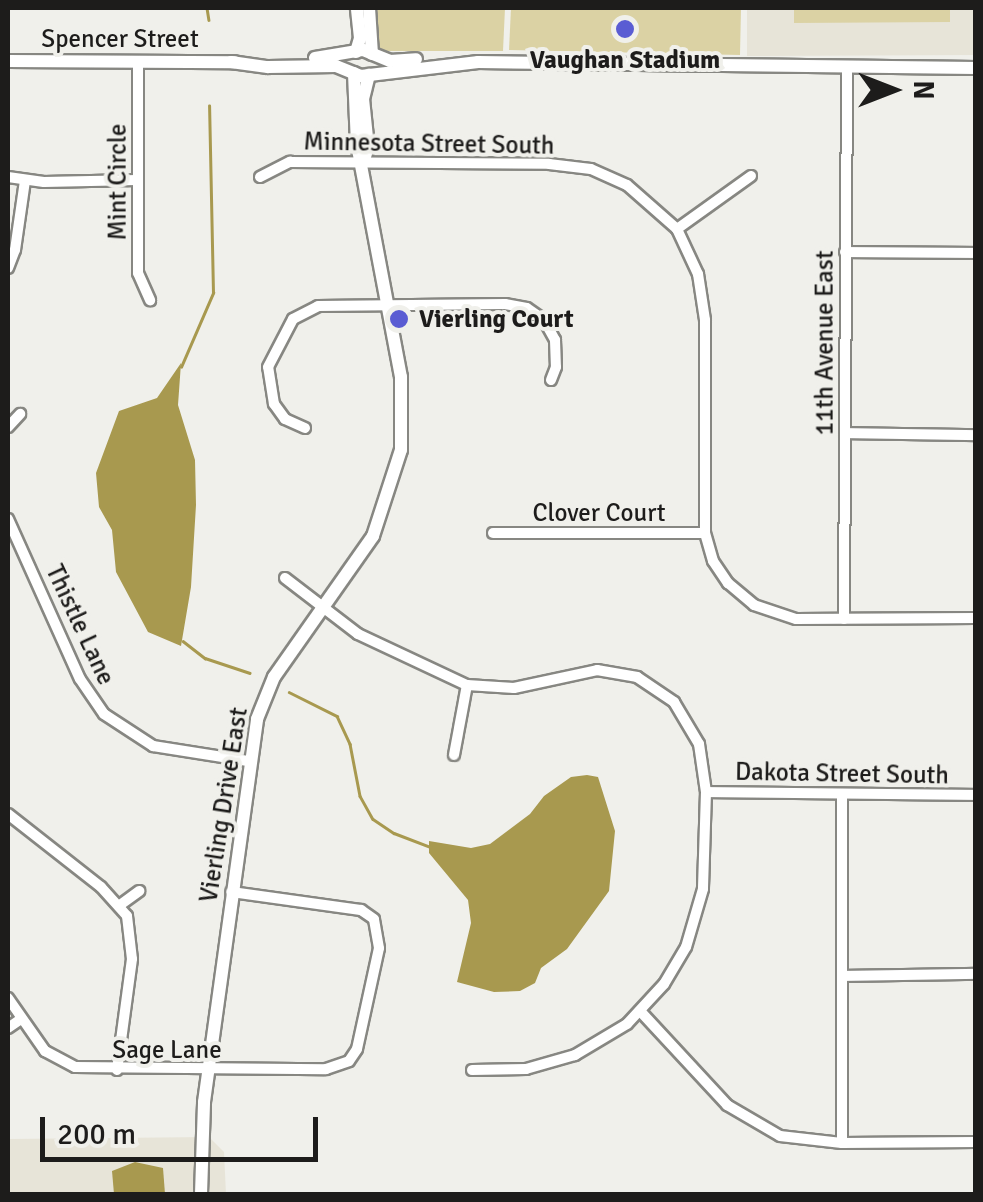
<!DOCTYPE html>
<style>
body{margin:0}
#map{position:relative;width:983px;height:1202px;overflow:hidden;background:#f0f0eb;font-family:Signika,sans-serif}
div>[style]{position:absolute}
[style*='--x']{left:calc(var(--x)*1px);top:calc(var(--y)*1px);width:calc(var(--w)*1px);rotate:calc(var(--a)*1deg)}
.built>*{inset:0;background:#e7e4d8}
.green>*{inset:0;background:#dbd2a4}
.water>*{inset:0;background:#a8994f}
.stream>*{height:2.5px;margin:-1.25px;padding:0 1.25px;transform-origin:1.25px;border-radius:1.25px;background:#a8994f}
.roads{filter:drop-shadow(2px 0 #878782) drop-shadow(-2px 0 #878782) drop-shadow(0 2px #878782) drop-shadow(0 -2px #878782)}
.minor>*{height:10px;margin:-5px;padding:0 5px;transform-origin:5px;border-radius:5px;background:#fff}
.tertiary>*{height:12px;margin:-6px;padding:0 6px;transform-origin:6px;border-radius:6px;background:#fff}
.dots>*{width:28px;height:28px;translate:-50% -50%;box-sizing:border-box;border:5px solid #f0f0eb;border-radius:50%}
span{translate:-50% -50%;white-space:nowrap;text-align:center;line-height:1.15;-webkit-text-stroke:8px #f0f0eb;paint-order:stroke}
.street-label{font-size:25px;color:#1d1c1b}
.poi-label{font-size:25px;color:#1d1c1b;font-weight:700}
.left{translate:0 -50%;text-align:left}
.frame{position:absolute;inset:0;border:10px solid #1d1c1b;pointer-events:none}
.north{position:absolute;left:843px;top:40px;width:100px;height:100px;-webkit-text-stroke:8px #f0f0eb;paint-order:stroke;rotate:90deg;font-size:28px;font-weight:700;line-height:40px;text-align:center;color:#1d1c1b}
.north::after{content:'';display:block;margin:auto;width:35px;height:45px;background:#1d1c1b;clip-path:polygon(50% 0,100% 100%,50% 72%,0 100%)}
.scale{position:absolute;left:40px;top:1117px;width:278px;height:45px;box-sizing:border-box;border:5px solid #1d1c1b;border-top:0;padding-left:12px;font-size:30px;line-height:35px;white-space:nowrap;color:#1d1c1b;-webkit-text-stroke:8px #f0f0eb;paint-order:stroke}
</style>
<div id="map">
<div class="built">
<i style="clip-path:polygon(747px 8px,975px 8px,975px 55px,747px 56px)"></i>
<i style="clip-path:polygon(209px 1137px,224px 1152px,226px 1194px,8px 1194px,8px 1139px)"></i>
</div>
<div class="green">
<i style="clip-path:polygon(377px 8px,505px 8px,503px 51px,377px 51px)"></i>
<i style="clip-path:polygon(511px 8px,741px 8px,740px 55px,509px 50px)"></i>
<i style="clip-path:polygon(794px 8px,950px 8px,950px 22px,794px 23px)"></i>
</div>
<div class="water">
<i style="clip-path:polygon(181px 363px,178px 405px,195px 460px,196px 505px,191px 587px,181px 646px,148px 632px,116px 572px,112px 530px,99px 507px,96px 473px,119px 411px,157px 398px)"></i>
<i style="clip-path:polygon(587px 775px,598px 777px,615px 831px,609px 891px,567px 949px,541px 968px,535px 983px,520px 991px,494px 992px,457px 982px,471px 923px,468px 900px,429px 853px,429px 841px,471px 848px,490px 844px,530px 814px,544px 796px,571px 777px)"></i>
<i style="clip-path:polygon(135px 1162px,163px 1168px,165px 1194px,114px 1194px,112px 1171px)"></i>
</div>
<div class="stream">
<i style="--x:207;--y:8;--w:12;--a:81"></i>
<i style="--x:181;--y:367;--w:81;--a:-66.6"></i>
<i style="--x:213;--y:293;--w:187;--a:-91.2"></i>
<i style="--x:183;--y:641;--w:28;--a:38"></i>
<i style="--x:205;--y:658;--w:47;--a:18.4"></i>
<i style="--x:289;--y:692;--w:54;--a:26.6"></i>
<i style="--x:337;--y:716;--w:31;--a:65"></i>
<i style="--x:350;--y:744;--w:53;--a:79.1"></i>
<i style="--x:360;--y:796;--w:26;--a:61"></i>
<i style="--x:373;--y:819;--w:25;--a:34"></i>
<i style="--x:394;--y:833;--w:39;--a:21"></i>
</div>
<div class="roads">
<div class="minor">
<i style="--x:138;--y:62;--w:211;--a:90"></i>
<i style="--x:138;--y:273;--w:30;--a:66"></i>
<i style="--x:8;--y:177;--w:36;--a:8"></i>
<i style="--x:44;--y:182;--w:93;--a:-1.2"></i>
<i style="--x:260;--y:177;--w:34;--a:-27"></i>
<i style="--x:290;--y:162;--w:259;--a:0.4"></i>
<i style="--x:549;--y:164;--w:42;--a:6.8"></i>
<i style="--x:591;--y:169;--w:39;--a:24"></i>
<i style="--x:627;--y:185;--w:67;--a:41.3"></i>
<i style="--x:677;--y:229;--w:50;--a:65"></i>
<i style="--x:698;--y:274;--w:47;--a:81.3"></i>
<i style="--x:705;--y:320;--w:213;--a:90"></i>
<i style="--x:705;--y:533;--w:29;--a:74"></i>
<i style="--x:713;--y:561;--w:27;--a:56"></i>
<i style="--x:728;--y:583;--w:34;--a:40"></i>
<i style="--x:754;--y:605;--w:44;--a:18.4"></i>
<i style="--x:796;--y:619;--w:180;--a:-0.3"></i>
<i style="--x:677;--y:229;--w:91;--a:-35.6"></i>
<i style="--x:845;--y:252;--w:131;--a:0.4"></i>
<i style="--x:8;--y:268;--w:19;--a:-69"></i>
<i style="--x:15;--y:250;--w:70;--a:-81.8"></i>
<i style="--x:8;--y:427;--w:18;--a:-47"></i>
<i style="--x:305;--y:428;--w:22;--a:-156"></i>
<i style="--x:285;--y:419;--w:19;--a:-126"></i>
<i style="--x:274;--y:404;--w:37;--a:-99"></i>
<i style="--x:268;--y:367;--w:54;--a:-62.5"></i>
<i style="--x:293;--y:319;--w:28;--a:-27"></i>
<i style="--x:318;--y:306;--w:187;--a:-0.6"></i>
<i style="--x:505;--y:304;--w:22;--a:10"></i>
<i style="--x:527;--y:308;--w:21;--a:35"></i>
<i style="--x:544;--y:320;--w:23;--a:61"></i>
<i style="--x:555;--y:340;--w:27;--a:88"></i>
<i style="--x:556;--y:367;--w:14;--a:111"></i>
<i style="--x:845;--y:433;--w:131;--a:0.9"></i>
<i style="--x:8;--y:519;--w:175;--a:65.8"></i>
<i style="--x:80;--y:679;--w:42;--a:55.6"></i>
<i style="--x:104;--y:714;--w:59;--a:33.1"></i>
<i style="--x:153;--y:746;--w:96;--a:9"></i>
<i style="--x:493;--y:533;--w:212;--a:0"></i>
<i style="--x:285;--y:578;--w:92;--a:37.5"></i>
<i style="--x:358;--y:634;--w:120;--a:25.1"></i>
<i style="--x:467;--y:685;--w:47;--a:3.7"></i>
<i style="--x:514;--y:688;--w:85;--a:-12.2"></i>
<i style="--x:597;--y:670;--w:41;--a:9.9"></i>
<i style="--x:637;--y:677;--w:45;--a:34"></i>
<i style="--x:674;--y:702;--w:49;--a:59.2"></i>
<i style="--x:699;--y:744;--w:49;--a:81.7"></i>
<i style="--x:706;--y:792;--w:97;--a:91.8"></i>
<i style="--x:703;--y:889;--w:60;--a:106.3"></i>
<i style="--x:686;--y:947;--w:43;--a:120.7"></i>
<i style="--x:664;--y:984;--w:54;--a:132.8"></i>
<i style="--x:627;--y:1024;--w:61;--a:149.2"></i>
<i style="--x:575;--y:1055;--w:51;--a:164.1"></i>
<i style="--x:526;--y:1069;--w:54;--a:178.9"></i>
<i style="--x:844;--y:619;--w:552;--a:-89.69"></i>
<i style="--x:454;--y:755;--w:71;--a:-79.5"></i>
<i style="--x:706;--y:792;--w:270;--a:0.6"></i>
<i style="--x:842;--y:795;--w:348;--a:90"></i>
<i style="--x:8;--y:814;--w:118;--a:38.1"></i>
<i style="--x:101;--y:887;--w:39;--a:48"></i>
<i style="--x:127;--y:916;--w:43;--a:83.4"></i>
<i style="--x:132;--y:959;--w:112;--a:97.7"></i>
<i style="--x:120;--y:905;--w:24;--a:-36"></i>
<i style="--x:845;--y:976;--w:131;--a:-0.9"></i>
<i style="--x:8;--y:998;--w:65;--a:55.1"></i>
<i style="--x:45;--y:1051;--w:34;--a:28"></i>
<i style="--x:75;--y:1067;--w:251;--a:0.5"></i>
<i style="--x:326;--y:1069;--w:24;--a:-19"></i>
<i style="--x:349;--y:1061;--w:14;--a:-56"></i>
<i style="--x:357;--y:1049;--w:103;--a:-77.7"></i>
<i style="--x:379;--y:948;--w:29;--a:-100"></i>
<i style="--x:374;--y:919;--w:16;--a:-145"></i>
<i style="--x:361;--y:910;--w:131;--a:-172.1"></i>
<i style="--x:641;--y:1012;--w:127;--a:47.2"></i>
<i style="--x:727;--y:1105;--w:61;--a:30.3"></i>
<i style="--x:780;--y:1136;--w:62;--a:6.4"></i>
<i style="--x:842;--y:1143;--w:134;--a:-0.4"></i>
<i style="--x:8;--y:1028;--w:16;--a:-35"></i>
</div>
<div class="tertiary">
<i style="--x:369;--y:8;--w:46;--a:86.3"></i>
<i style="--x:356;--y:52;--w:15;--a:-74"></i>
<i style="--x:360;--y:38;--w:30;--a:-96"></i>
<i style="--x:315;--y:58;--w:49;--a:-9.5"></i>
<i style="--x:363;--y:50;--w:29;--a:22"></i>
<i style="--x:390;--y:61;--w:26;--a:-4"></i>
<i style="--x:8;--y:61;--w:227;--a:0.3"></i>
<i style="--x:231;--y:62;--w:37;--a:8"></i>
<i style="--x:268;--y:67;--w:68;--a:-0.8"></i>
<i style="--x:336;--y:66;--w:27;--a:22"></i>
<i style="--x:361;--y:76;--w:118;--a:-6.8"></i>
<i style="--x:478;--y:62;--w:498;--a:0.7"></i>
<i style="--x:364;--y:160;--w:14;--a:-73"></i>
<i style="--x:368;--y:147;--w:48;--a:-95.9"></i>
<i style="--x:363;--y:99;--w:25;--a:-76"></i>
<i style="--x:201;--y:1194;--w:92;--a:-88.1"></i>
<i style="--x:204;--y:1102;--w:387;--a:-82.1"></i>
<i style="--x:257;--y:719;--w:45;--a:-68"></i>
<i style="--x:274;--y:677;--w:172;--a:-54.9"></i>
<i style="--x:373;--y:536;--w:90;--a:-72"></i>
<i style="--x:401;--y:450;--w:73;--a:-90"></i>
<i style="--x:401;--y:377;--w:236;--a:-100.7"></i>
<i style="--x:357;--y:145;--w:72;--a:-92.4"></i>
</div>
</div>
<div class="dots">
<i style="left:625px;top:29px;background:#5a5cd3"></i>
<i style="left:399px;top:319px;background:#5a5cd3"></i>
</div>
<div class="street-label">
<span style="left:120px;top:39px">Spencer Street</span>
<span style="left:429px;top:144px;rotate:1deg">Minnesota Street South</span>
<span style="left:118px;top:182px;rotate:-90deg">Mint Circle</span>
<span style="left:825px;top:343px;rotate:-90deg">11th Avenue East</span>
<span style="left:599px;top:513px">Clover Court</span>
<span style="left:80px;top:625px;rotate:65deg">Thistle Lane</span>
<span style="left:842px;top:774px;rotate:1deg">Dakota Street South</span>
<span style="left:224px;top:805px;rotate:-81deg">Vierling Drive East</span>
<span style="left:167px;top:1050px">Sage Lane</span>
</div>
<div class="poi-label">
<span style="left:625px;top:60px">Vaughan Stadium</span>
<span class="left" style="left:419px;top:319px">Vierling Court</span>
</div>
<div class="frame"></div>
<div class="north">N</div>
<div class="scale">200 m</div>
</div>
